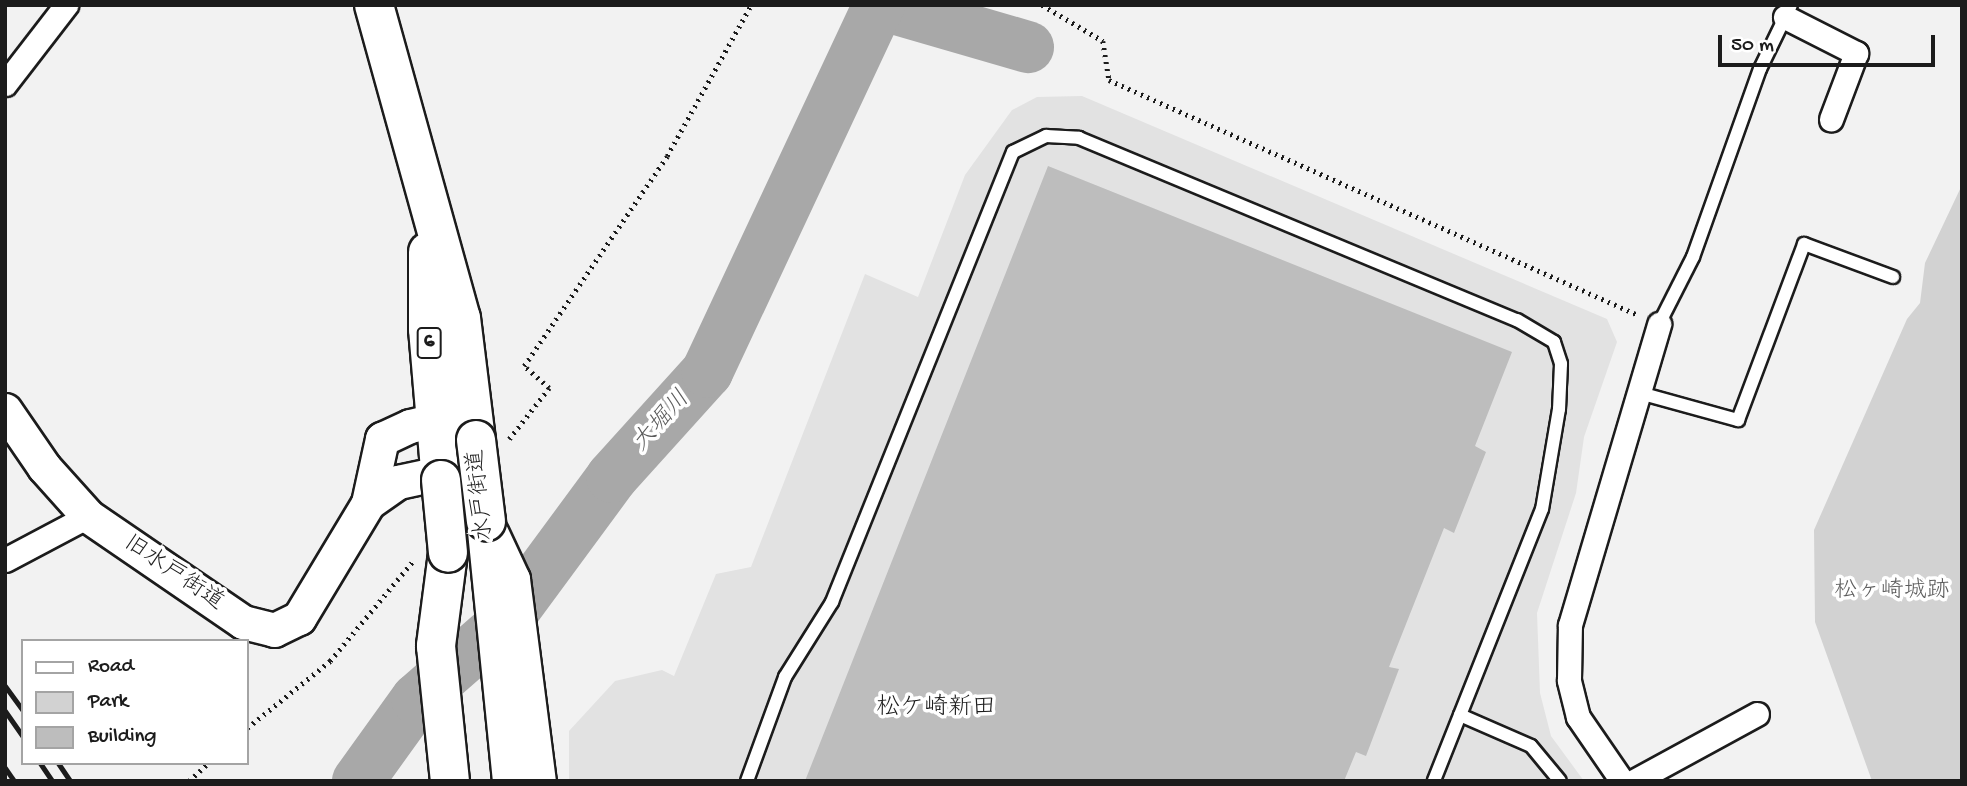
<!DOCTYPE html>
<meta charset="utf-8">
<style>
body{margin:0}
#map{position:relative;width:1967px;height:786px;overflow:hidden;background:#f2f2f2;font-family:"Gochi Hand","Klee One",sans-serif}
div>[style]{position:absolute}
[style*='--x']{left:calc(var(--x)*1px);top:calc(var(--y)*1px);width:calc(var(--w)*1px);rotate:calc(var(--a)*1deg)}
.built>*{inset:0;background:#e2e2e2}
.green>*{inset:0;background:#d2d2d2}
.river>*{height:52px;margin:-26px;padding:0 26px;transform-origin:26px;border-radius:26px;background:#a8a8a8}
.building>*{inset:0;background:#bdbdbd}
.path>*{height:4.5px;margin-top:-2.25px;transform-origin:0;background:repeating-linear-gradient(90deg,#1c1c1c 0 2px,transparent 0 7px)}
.roads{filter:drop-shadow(2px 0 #1c1c1c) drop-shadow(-2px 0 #1c1c1c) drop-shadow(0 2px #1c1c1c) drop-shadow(0 -2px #1c1c1c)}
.lane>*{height:12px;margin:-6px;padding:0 6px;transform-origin:6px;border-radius:6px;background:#fff}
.street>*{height:23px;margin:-11.5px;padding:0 11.5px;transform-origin:11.5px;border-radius:11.5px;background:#fff}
.secondary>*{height:33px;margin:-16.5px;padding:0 16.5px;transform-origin:16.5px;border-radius:16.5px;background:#fff}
.highway>*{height:38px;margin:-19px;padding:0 19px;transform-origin:19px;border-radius:19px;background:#fff}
.rail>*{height:5px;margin:-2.5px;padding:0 2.5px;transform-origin:2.5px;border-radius:2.5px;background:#1c1c1c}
.bridges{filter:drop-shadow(2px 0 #1c1c1c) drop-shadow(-2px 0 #1c1c1c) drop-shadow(0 2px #1c1c1c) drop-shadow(0 -2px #1c1c1c)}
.highway-bridge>*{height:38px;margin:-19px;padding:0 19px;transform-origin:19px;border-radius:19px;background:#fff}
span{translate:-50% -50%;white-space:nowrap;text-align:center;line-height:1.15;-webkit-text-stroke:7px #fff;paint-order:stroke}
.shield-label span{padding:2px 5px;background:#fff;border:2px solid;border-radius:5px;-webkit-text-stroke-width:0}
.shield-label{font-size:21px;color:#1c1c1c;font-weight:700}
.street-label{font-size:23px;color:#1c1c1c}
.park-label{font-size:23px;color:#5c5c5c}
.water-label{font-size:24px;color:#5b5b5b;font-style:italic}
.neighbourhood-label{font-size:24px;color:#1c1c1c}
.frame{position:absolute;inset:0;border:7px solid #1c1c1c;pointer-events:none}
.legend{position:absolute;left:21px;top:639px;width:228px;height:126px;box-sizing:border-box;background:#fff;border:2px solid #a4a4a4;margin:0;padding:9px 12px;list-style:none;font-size:21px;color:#1c1c1c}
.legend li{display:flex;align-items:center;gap:14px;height:35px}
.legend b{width:35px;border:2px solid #a4a4a4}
.scale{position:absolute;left:1718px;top:35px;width:217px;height:32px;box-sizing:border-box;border:4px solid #1c1c1c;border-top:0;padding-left:9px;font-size:21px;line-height:24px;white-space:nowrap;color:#1c1c1c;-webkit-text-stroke:5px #fff;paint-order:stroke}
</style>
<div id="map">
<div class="built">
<i style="clip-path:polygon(1082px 96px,1607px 319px,1617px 342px,1584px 437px,1576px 493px,1537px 613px,1540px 693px,1551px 736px,1584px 781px,569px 781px,569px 731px,615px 681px,662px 670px,674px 676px,716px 574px,751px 567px,865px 274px,918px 297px,965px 175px,1012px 110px,1037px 97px)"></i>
</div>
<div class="green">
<i style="clip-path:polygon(1962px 185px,1962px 781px,1872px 781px,1815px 622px,1814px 530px,1907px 319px,1920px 303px,1925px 263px)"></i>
</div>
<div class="river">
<i style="--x:883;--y:5;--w:151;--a:16.2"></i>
<i style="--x:358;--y:781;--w:101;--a:-54.3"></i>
<i style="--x:417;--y:699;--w:118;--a:-41.2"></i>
<i style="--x:506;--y:621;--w:179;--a:-53.6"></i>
<i style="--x:612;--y:477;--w:142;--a:-47.9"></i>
<i style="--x:707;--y:372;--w:405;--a:-64.9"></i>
</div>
<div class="building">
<i style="clip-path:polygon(1048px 166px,1512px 352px,1475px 446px,1486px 452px,1454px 533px,1444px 528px,1389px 667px,1399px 669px,1366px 756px,1356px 752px,1344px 781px,805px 781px)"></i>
</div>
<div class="path">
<i style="--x:1042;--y:5;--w:71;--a:30.5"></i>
<i style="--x:1103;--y:41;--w:39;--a:81"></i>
<i style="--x:1109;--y:80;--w:579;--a:23.95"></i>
<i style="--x:509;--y:439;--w:65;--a:-51.9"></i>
<i style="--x:549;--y:388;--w:33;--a:-139"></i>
<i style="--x:524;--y:366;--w:254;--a:-55.7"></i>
<i style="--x:667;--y:156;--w:173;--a:-60.9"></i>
<i style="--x:247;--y:728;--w:107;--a:-38.9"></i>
<i style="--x:330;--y:661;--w:130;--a:-50.3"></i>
<i style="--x:189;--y:781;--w:26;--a:-43"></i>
</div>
<div class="roads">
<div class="lane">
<i style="--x:1659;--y:324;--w:75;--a:-63.1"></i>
<i style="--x:1693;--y:257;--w:200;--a:-70.4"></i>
<i style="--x:1760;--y:69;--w:71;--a:-64.2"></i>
<i style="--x:1636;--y:392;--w:106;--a:15.4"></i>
<i style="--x:1738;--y:420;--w:188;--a:-69.4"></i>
<i style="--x:1804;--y:244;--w:95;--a:20.3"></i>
<i style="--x:1460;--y:715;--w:77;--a:23.6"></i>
<i style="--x:1531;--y:746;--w:45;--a:50.4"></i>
<i style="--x:747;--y:781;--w:111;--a:-69.9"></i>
<i style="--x:785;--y:677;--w:89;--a:-57.9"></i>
<i style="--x:832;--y:602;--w:485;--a:-68.1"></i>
<i style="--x:1013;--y:152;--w:37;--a:-26"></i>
<i style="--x:1046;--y:136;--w:33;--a:3"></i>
<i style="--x:1079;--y:138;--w:474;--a:22.6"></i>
<i style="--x:1517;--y:320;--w:43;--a:30.7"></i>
<i style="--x:1554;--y:342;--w:23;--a:72"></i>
<i style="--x:1561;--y:364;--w:45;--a:92.5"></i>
<i style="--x:1559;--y:409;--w:101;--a:99.6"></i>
<i style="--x:1542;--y:509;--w:293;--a:111.7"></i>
</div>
<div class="street">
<i style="--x:1785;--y:17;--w:80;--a:26.9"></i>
<i style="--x:1856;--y:53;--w:71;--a:110.7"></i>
<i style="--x:5;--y:84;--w:100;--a:-52.3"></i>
<i style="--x:5;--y:560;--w:94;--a:-27.9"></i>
<i style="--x:1622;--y:781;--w:78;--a:-124.5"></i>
<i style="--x:1578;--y:717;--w:38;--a:-104"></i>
<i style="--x:1569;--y:680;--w:55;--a:-89"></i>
<i style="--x:1570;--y:625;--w:314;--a:-73.5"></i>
<i style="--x:1634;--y:781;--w:140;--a:-28.6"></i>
</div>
<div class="secondary">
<i style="--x:5;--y:410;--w:69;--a:55.6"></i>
<i style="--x:44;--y:467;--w:66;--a:48.1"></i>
<i style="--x:88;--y:516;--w:188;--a:34.4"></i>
<i style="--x:243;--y:622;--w:32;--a:14"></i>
<i style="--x:274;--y:630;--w:28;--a:-26"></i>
<i style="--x:299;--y:618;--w:134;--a:-59"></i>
<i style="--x:368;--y:503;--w:66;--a:-77.7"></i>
<i style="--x:382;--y:439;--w:31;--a:-25"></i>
<i style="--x:410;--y:426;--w:51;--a:-13.5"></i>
<i style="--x:368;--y:503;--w:37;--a:-35"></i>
<i style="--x:398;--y:482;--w:43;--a:-12.1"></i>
<i style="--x:492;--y:534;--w:50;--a:65"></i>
<i style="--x:513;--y:579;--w:204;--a:82.7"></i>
</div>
<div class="highway">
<i style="--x:374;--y:5;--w:325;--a:74.5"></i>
<i style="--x:461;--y:318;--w:123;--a:83"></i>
<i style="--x:428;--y:252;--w:77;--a:90"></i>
<i style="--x:428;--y:329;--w:152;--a:85.1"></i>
<i style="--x:486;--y:521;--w:261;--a:84.3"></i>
<i style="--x:448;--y:553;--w:94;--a:97.4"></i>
<i style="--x:436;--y:646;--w:136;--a:84.1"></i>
</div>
</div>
<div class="rail">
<i style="--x:5;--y:686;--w:31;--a:54"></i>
<i style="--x:5;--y:711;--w:32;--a:55"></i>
<i style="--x:40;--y:763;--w:22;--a:56"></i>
<i style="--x:58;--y:763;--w:22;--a:56"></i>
<i style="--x:5;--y:768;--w:16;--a:55"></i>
</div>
<div class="bridges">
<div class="highway-bridge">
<i style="--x:476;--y:440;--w:82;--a:83"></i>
<i style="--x:441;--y:480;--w:73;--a:84.5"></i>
</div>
</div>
<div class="shield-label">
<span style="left:429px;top:343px">6</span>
</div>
<div class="street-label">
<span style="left:482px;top:495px;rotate:-96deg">水戸街道</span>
<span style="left:173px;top:574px;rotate:34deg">旧水戸街道</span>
</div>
<div class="park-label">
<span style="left:1892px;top:592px">松ヶ崎城跡</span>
</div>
<div class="water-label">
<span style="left:662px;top:422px;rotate:-48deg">大堀川</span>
</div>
<div class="neighbourhood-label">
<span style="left:936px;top:709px">松ケ崎新田</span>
</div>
<div class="frame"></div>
<ul class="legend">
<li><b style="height:9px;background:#fff"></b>Road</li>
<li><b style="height:19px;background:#d2d2d2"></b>Park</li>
<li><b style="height:19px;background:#bdbdbd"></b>Building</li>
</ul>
<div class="scale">50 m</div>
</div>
